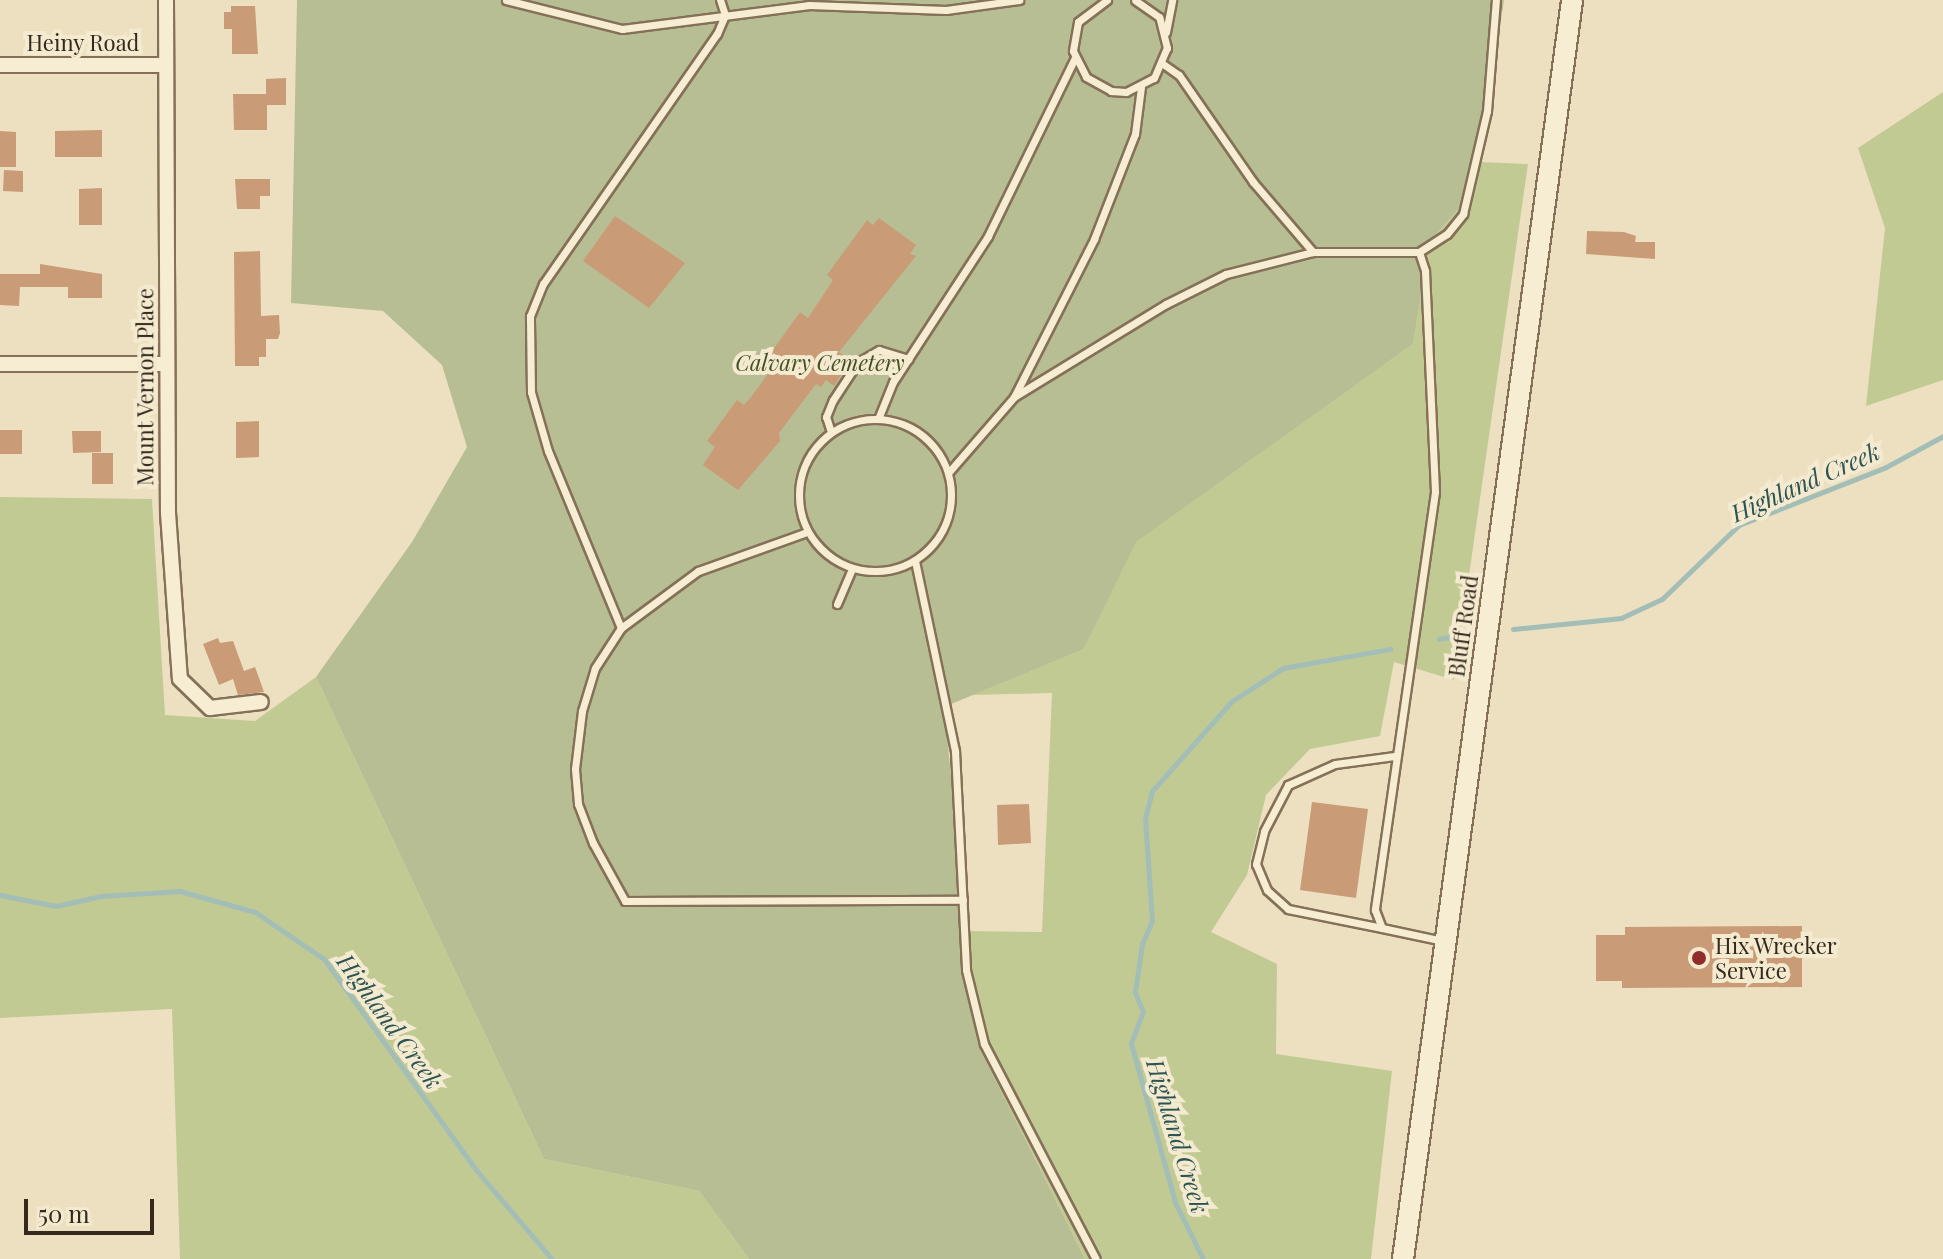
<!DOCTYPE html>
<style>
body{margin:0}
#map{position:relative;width:1943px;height:1259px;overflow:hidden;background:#ece0c0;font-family:"Playfair Display",serif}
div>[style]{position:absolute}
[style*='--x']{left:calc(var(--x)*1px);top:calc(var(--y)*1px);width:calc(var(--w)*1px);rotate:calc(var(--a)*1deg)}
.green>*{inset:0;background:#c2ca94}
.cemetery>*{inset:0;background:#b8be93}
.stream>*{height:5px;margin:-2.5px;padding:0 2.5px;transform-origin:2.5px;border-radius:2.5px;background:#a3beb7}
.building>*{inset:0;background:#c99b76}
.roads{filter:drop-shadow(2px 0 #847158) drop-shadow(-2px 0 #847158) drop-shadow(0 2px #847158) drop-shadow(0 -2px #847158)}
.lane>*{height:7px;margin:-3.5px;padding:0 3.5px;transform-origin:3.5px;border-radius:3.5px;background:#f7edd2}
.lane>.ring{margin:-3.5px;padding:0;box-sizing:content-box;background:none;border:7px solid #f7edd2;border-radius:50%}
.street>*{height:14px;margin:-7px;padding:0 7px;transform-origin:7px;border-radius:7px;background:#f7edd2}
.secondary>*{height:20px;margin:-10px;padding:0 10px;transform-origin:10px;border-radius:10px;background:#f7edd2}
.dots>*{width:22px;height:22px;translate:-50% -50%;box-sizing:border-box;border:4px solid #f4eacf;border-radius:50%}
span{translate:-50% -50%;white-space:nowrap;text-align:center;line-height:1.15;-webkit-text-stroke:8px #f4eacf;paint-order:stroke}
.street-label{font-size:22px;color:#34291c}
.park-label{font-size:22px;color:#445024;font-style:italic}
.poi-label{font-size:22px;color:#34291c}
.left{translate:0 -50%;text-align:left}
.water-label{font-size:24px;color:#2c5452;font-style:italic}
.scale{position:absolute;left:24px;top:1199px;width:130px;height:36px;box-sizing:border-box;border:4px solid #34291c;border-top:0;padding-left:10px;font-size:24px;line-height:28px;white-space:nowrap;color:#34291c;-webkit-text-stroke:6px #f4eacf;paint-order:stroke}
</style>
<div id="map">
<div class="green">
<i style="clip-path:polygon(1943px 92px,1943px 380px,1866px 406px,1885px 228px,1858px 148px)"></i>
<i style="clip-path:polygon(1480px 162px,1528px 164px,1454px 680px,1394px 662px,1380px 736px,1310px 749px,1266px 795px,1247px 875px,1211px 932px,1277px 964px,1276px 1054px,1392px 1071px,1371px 1259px,1085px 1259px,979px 1047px,967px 931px,1042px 932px,1052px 693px,972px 695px,1084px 649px,1135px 542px,1413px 344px,1430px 241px,1476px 189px)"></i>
<i style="clip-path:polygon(0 497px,152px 499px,165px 715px,255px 721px,316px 677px,544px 1159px,699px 1191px,749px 1259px,180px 1259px,172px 1009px,0 1018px)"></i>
</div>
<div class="cemetery">
<i style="clip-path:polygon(297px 0,1504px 0,1476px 189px,1430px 241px,1413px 344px,1136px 542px,1084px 649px,944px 707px,979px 1047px,1085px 1259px,749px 1259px,699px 1191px,544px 1159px,316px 677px,412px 542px,467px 447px,442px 365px,383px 311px,291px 303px)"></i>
</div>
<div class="stream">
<i style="--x:1513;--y:629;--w:109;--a:-5.8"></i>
<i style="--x:1621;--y:618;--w:45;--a:-24.9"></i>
<i style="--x:1662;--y:599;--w:107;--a:-43.9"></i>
<i style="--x:1739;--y:525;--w:158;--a:-21.5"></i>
<i style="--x:1886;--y:467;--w:65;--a:-28.5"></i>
<i style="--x:1439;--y:639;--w:22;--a:-10"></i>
<i style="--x:0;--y:895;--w:57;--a:11.1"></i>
<i style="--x:56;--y:906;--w:46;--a:-12.5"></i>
<i style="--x:101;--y:896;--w:79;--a:-3.6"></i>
<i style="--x:180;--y:891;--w:78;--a:15.6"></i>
<i style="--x:255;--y:912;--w:83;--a:34.3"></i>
<i style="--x:324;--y:959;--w:261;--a:54.2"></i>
<i style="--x:477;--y:1171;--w:116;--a:49.6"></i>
<i style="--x:1203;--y:1259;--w:64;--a:-116.2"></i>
<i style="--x:1175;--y:1202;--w:165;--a:-105.5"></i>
<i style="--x:1131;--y:1043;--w:33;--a:-69"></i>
<i style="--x:1143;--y:1012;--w:22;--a:-112"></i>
<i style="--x:1135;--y:992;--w:49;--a:-81.7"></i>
<i style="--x:1142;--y:944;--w:25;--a:-67"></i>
<i style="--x:1152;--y:921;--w:102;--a:-93.9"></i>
<i style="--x:1145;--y:819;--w:29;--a:-76"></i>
<i style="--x:1152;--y:791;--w:120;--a:-48.4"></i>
<i style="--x:1232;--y:701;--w:61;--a:-32.9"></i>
<i style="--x:1283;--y:668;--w:109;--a:-10.1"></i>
</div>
<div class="building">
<i style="clip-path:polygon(231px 6px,255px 6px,258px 54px,232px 54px,232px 29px,224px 29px,224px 12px,231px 12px)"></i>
<i style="clip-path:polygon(286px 78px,286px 105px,267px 105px,267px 130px,234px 130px,233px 94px,266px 94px,266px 79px)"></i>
<i style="clip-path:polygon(102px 130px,102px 157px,55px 157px,55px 131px)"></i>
<i style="clip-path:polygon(0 131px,16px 132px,16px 167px,0 167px)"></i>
<i style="clip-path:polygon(4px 170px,23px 171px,23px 192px,3px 191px)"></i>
<i style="clip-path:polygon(235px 179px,270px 179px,270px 196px,260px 196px,260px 209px,237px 209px)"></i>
<i style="clip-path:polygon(102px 188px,102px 225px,79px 225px,79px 189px)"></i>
<i style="clip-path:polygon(615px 216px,685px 263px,649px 308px,583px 261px)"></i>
<i style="clip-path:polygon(879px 218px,916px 245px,910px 254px,916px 256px,839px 352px,844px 356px,839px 363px,846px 368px,834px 386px,826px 380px,821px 387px,816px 384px,779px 433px,780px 441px,738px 490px,703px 465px,715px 447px,707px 441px,737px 400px,744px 405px,751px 397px,775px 364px,767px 358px,800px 312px,808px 318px,833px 280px,827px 275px,867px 220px,873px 225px)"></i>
<i style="clip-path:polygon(1587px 231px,1624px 232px,1636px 236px,1635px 242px,1655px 242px,1655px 259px,1586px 254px)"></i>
<i style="clip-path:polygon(260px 251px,261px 316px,279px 315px,280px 333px,278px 339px,266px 339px,266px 357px,259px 357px,259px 366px,235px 366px,234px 252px)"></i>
<i style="clip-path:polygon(40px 264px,102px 274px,102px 298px,68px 298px,68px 287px,20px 287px,19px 306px,0 305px,0 274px,40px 274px)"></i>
<i style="clip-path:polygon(259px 421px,259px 457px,236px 458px,236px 422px)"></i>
<i style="clip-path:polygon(0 430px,22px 430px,22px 454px,0 454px)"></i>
<i style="clip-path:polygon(72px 431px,101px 431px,101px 452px,73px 453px)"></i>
<i style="clip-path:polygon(92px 453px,113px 453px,113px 484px,92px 484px)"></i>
<i style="clip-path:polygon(218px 638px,220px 643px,233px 641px,244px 671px,255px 667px,264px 692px,238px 695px,233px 679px,219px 685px,203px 644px)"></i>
<i style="clip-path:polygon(1312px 802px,1368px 809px,1356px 898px,1300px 890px)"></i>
<i style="clip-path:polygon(1029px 804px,1031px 843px,998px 845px,997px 805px)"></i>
<i style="clip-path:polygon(1802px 926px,1802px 987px,1622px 988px,1622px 981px,1596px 981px,1596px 935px,1625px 935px,1625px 927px)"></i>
</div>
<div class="roads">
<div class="lane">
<i style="--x:506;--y:0;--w:120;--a:14"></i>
<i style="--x:622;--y:29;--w:189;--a:-7.3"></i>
<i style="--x:809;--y:5;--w:137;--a:2.1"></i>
<i style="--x:946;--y:10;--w:74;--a:-7.8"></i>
<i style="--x:1107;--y:0;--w:36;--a:143"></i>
<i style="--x:1078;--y:22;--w:29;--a:100"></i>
<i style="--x:1073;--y:51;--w:29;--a:63"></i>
<i style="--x:1086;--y:77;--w:29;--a:29"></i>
<i style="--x:1111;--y:91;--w:15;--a:4"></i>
<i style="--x:1126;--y:92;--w:31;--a:-27"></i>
<i style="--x:1154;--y:78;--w:33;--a:-67"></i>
<i style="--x:1167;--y:48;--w:32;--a:-104"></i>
<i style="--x:1159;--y:17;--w:29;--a:-145"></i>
<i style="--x:1166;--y:32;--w:33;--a:-79"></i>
<i style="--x:1163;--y:64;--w:19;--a:35"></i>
<i style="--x:1179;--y:75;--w:130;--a:55.3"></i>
<i style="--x:1253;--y:182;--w:92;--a:49.4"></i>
<i style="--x:1419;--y:252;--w:20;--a:72"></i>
<i style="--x:1425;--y:271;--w:221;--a:87.4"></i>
<i style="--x:1435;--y:492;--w:422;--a:98.2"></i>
<i style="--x:1375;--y:910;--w:19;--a:69"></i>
<i style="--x:1382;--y:928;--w:62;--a:12"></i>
<i style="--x:1015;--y:395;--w:175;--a:-63.1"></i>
<i style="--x:1094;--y:239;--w:113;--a:-68.7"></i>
<i style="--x:1135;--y:134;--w:47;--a:-82.7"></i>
<i class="ring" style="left:799px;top:419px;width:145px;height:145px"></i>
<i style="--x:878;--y:419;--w:40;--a:-68"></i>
<i style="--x:893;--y:382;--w:174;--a:-56.9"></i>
<i style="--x:988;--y:236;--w:198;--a:-64"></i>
<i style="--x:831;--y:432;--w:16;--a:-108"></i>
<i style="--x:826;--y:417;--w:18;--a:-68"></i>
<i style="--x:833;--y:400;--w:45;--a:-56.7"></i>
<i style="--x:858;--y:362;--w:24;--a:-30"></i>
<i style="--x:879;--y:350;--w:31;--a:17"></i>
<i style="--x:948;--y:473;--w:101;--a:-49"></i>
<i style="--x:1014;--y:397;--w:178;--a:-31.5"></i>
<i style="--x:1166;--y:304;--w:67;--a:-26.6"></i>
<i style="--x:1226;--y:274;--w:90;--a:-14.2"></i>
<i style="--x:1313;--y:252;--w:106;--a:0"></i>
<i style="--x:1419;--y:252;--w:33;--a:-33"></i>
<i style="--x:1447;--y:234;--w:26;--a:-51"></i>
<i style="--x:1463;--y:214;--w:106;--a:-76.9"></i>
<i style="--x:1487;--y:111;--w:111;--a:-85.4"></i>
<i style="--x:807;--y:532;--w:116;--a:160.3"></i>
<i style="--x:698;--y:571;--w:96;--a:143.5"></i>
<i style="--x:621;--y:628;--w:48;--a:123"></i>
<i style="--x:595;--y:668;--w:45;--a:106.8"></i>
<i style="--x:582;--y:711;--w:58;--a:96.9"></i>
<i style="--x:575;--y:769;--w:35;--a:85"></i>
<i style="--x:578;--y:804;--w:42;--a:69"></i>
<i style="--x:593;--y:843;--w:66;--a:61.1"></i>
<i style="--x:625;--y:901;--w:338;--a:-0.2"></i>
<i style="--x:915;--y:561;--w:194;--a:78.1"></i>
<i style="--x:955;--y:751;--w:219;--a:87.1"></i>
<i style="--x:966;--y:970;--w:76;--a:76.3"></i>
<i style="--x:984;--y:1044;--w:242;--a:62.5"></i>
<i style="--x:837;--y:604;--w:38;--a:-67"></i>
<i style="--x:621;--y:628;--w:191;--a:-112.4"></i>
<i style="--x:548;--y:451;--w:61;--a:-106.1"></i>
<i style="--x:531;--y:392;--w:76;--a:-90.8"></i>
<i style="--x:530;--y:316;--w:35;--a:-68"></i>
<i style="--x:543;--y:284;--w:305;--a:-55.2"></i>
<i style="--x:717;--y:34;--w:21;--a:-67"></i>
<i style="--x:725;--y:15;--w:16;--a:-108"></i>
<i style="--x:1382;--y:928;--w:96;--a:-168.6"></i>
<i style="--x:1288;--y:909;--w:28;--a:-138"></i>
<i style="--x:1267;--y:890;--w:28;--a:-113"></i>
<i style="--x:1256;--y:864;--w:34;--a:-76"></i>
<i style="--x:1264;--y:831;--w:52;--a:-62.4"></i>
<i style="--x:1288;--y:785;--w:51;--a:-24.1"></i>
<i style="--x:1335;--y:764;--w:60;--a:-7.7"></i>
</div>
<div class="street">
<i style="--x:166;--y:0;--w:513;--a:89.78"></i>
<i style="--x:168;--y:513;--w:166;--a:85.9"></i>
<i style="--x:180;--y:679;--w:42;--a:44"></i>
<i style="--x:210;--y:708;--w:51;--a:-6.7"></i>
<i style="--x:0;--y:65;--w:166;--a:0"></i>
<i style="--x:0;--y:364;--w:167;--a:0"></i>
</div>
<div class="secondary">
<i style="--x:1403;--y:1259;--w:1270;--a:-82.35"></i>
</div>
</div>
<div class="dots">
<i style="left:1699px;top:958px;background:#922c2a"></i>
</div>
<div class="street-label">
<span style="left:83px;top:43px">Heiny Road</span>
<span style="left:145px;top:387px;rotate:-90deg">Mount Vernon Place</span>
<span style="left:1463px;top:626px;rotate:-82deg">Bluff Road</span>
</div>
<div class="park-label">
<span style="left:820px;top:363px">Calvary Cemetery</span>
</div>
<div class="poi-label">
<span class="left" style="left:1715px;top:958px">Hix Wrecker<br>Service</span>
</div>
<div class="water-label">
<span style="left:1805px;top:482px;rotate:-24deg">Highland Creek</span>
<span style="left:390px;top:1021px;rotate:54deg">Highland Creek</span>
<span style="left:1178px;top:1136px;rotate:73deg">Highland Creek</span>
</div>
<div class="scale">50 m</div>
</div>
